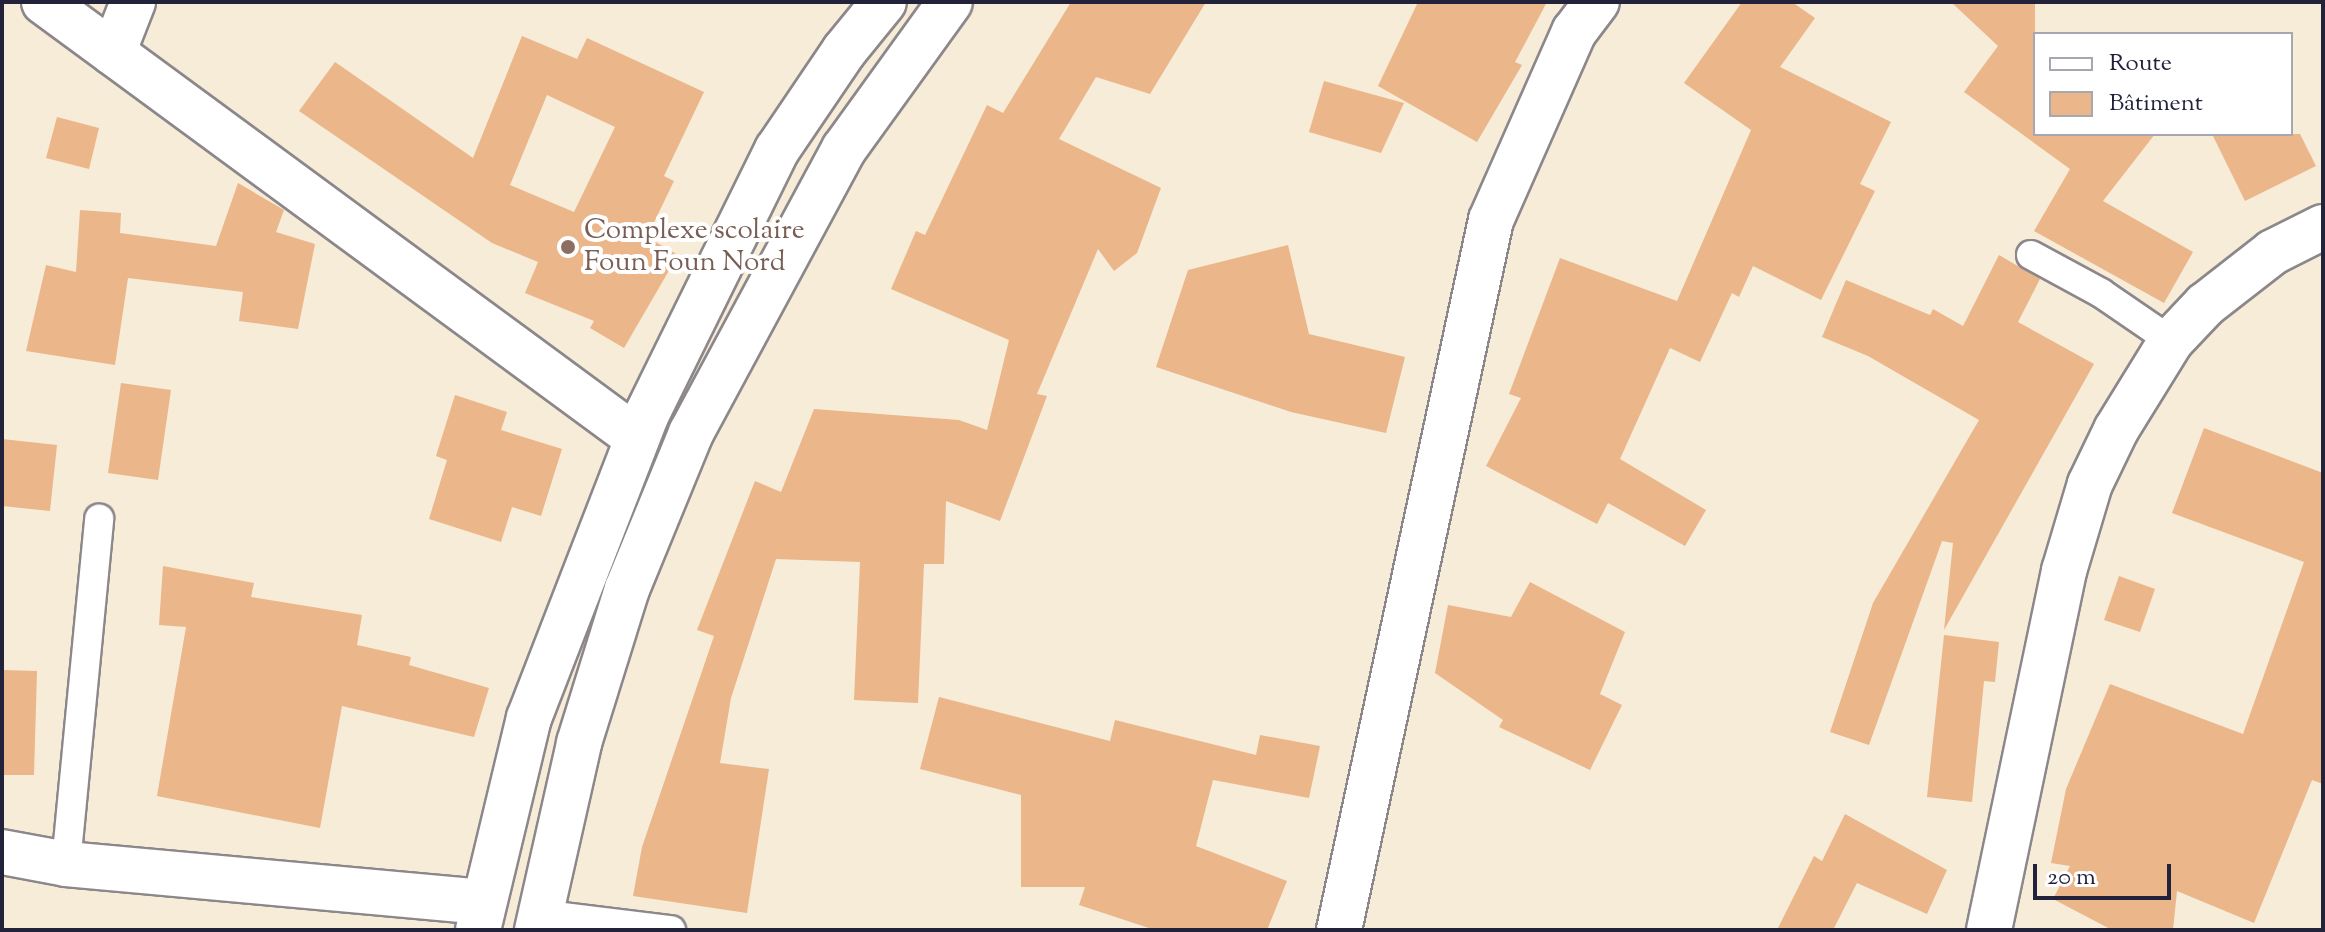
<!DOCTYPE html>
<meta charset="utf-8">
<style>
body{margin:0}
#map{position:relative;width:2325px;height:932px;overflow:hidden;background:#f6ecd8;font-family:"Sorts Mill Goudy",serif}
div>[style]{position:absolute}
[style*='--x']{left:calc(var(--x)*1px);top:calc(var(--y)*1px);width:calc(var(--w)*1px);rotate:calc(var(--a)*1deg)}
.building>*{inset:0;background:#ebb68a}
.roads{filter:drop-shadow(2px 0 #8c878a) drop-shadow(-2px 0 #8c878a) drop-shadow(0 2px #8c878a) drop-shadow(0 -2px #8c878a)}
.lane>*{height:28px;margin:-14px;padding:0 14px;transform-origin:14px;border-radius:14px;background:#fff}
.street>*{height:44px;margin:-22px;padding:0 22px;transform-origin:22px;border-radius:22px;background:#fff}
.secondary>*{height:44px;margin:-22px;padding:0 22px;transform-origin:22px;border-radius:22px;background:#fff}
.highway>*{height:44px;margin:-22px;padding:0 22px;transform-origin:22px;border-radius:22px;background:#fff}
.dots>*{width:22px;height:22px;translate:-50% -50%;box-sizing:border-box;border:4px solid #fff;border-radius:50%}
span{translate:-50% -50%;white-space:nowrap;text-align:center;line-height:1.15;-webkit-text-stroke:8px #fff;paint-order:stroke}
.education-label{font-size:28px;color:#785e54}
.left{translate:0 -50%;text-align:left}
.frame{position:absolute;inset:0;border:4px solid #22223b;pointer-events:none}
.legend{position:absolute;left:2033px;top:32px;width:260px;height:104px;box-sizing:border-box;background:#fff;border:2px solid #a7a7b1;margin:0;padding:10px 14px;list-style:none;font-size:24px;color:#22223b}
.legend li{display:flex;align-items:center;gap:16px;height:40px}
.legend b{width:40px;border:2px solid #a7a7b1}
.scale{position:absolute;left:2033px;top:864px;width:138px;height:36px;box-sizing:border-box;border:4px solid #22223b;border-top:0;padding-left:10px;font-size:24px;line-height:28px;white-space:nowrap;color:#22223b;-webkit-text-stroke:6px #fff;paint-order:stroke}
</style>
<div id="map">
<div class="building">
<i style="clip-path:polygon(1071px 2px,1206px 2px,1150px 94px,1096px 77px,1059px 139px,1161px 188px,1137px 253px,1114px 271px,1098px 249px,1037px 394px,1047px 396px,1000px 521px,946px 501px,944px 564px,924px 564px,918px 703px,854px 700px,860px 562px,776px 559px,731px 698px,720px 763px,769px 769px,747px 913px,633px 896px,642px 847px,714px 636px,697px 630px,755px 481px,781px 492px,814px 409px,959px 420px,987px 430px,1009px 340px,891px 289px,916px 231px,925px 235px,987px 105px,1003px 113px)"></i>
<i style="clip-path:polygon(1418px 2px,1547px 2px,1515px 62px,1522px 65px,1477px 142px,1378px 86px)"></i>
<i style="clip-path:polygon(1742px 2px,1792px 2px,1815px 18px,1780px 67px,1891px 122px,1860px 184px,1875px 191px,1821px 300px,1753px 266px,1739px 297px,1732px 293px,1700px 362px,1670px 348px,1620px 459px,1706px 510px,1685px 546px,1608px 503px,1597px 524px,1486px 466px,1521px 398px,1509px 394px,1560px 258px,1677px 301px,1751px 130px,1684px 83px)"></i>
<i style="clip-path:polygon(1951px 2px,2035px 2px,2035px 134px,2155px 134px,2103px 201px,2193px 252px,2164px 303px,2034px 231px,2070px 169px,1964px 92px,1998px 46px)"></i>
<i style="clip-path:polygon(evenodd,522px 36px,577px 59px,587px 38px,704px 92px,664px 176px,674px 181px,647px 237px,678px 255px,624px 348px,590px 328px,594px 321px,525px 293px,538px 262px,492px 243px,299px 111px,335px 62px,473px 158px,522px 36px,547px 95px,615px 127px,574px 212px,510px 185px,547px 95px)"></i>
<i style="clip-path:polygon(1324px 81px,1404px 103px,1381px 153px,1309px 132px)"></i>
<i style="clip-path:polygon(57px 117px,99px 128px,89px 169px,46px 158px)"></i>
<i style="clip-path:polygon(2212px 134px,2300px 134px,2316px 166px,2245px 201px)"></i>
<i style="clip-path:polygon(238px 183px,284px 210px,276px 232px,315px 244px,298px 329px,239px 321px,243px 292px,128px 278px,115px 365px,26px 351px,46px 265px,76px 272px,80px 210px,121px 213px,120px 233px,216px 246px)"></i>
<i style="clip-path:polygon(1288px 245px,1309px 334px,1405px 357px,1386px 433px,1291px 412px,1156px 367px,1188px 270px)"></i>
<i style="clip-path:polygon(1999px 255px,2040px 279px,2018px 322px,2094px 364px,1944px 630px,1953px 543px,1942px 541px,1869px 745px,1830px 732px,1873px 603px,1979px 420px,1868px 356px,1822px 337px,1846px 280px,1930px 315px,1933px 309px,1963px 326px)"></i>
<i style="clip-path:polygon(121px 383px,171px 390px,158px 480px,108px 473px)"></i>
<i style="clip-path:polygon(455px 395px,507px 412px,501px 430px,562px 449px,541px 516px,512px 507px,501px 542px,429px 519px,447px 460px,436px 456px)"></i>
<i style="clip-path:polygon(2204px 428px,2323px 473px,2323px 784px,2312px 780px,2254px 923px,2177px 891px,2173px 930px,2112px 930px,2053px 899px,2070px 866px,2051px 863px,2066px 789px,2110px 684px,2243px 734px,2304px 562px,2172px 513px)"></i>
<i style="clip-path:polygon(2px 439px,57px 445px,50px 511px,2px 506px)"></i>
<i style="clip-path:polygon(163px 566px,254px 583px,251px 597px,362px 615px,357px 645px,411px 657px,409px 665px,489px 688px,474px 737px,342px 706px,320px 828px,157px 796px,186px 627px,159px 625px)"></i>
<i style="clip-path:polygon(2119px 576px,2155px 589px,2140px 632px,2104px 620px)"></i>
<i style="clip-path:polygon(1530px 582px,1625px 632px,1600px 694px,1622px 705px,1590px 770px,1499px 727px,1503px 720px,1435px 673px,1448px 605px,1511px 617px)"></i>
<i style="clip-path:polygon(1944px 635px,1999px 642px,1995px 682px,1984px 681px,1972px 802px,1927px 797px)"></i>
<i style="clip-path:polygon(2px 670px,37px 671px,34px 775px,2px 775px)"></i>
<i style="clip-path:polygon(939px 697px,1110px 741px,1115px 720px,1256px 755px,1260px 735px,1320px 746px,1309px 798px,1213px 780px,1196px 846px,1287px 881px,1267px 930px,1155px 930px,1079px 905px,1085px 887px,1021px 887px,1021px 795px,920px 769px)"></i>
<i style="clip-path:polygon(1845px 814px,1947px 870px,1927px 914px,1857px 883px,1833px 930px,1777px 930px,1814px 856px,1822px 861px)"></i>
</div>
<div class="roads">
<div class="lane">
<i style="--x:2031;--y:255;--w:80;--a:28.5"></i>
<i style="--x:2101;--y:293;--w:85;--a:34.4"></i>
<i style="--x:66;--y:864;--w:347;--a:-84.5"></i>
<i style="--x:540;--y:914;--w:132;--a:7"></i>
</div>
<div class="street">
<i style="--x:44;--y:2;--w:736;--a:36.32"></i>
<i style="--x:113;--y:53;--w:55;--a:-68.6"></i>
<i style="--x:1339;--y:930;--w:726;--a:-77.92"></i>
<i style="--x:1491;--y:220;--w:206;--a:-66.2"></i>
<i style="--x:1574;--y:32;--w:38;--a:-53"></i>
<i style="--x:1989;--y:930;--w:367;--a:-78.2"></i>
<i style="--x:2064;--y:571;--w:91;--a:-73.4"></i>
<i style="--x:2090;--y:484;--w:60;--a:-64.3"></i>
<i style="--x:2116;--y:430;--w:105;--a:-58.3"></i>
<i style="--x:2171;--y:341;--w:50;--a:-46.6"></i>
<i style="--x:2205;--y:305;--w:86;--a:-37.9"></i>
<i style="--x:2273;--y:252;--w:56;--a:-26.6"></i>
</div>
<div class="secondary">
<i style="--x:2;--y:852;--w:65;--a:10.6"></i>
<i style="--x:66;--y:864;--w:419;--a:5.2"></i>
</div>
<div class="highway">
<i style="--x:478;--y:930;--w:218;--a:-76.5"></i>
<i style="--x:529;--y:718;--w:324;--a:-68.8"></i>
<i style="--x:646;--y:416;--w:297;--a:-63.8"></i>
<i style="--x:777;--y:150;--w:120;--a:-55.9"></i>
<i style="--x:844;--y:51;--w:63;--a:-50.8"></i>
<i style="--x:537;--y:930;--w:192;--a:-77.3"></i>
<i style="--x:579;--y:743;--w:161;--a:-72.7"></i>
<i style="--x:627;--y:589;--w:169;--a:-67.7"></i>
<i style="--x:691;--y:433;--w:323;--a:-61.7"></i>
<i style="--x:844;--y:149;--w:181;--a:-54.2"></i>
</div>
</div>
<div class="dots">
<i style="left:568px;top:247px;background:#8d6e63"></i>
</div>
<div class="education-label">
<span class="left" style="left:584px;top:247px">Complexe scolaire<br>Foun Foun Nord</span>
</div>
<div class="frame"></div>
<ul class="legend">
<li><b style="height:10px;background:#fff"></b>Route</li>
<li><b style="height:22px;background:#ebb68a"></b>Bâtiment</li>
</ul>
<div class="scale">20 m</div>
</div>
